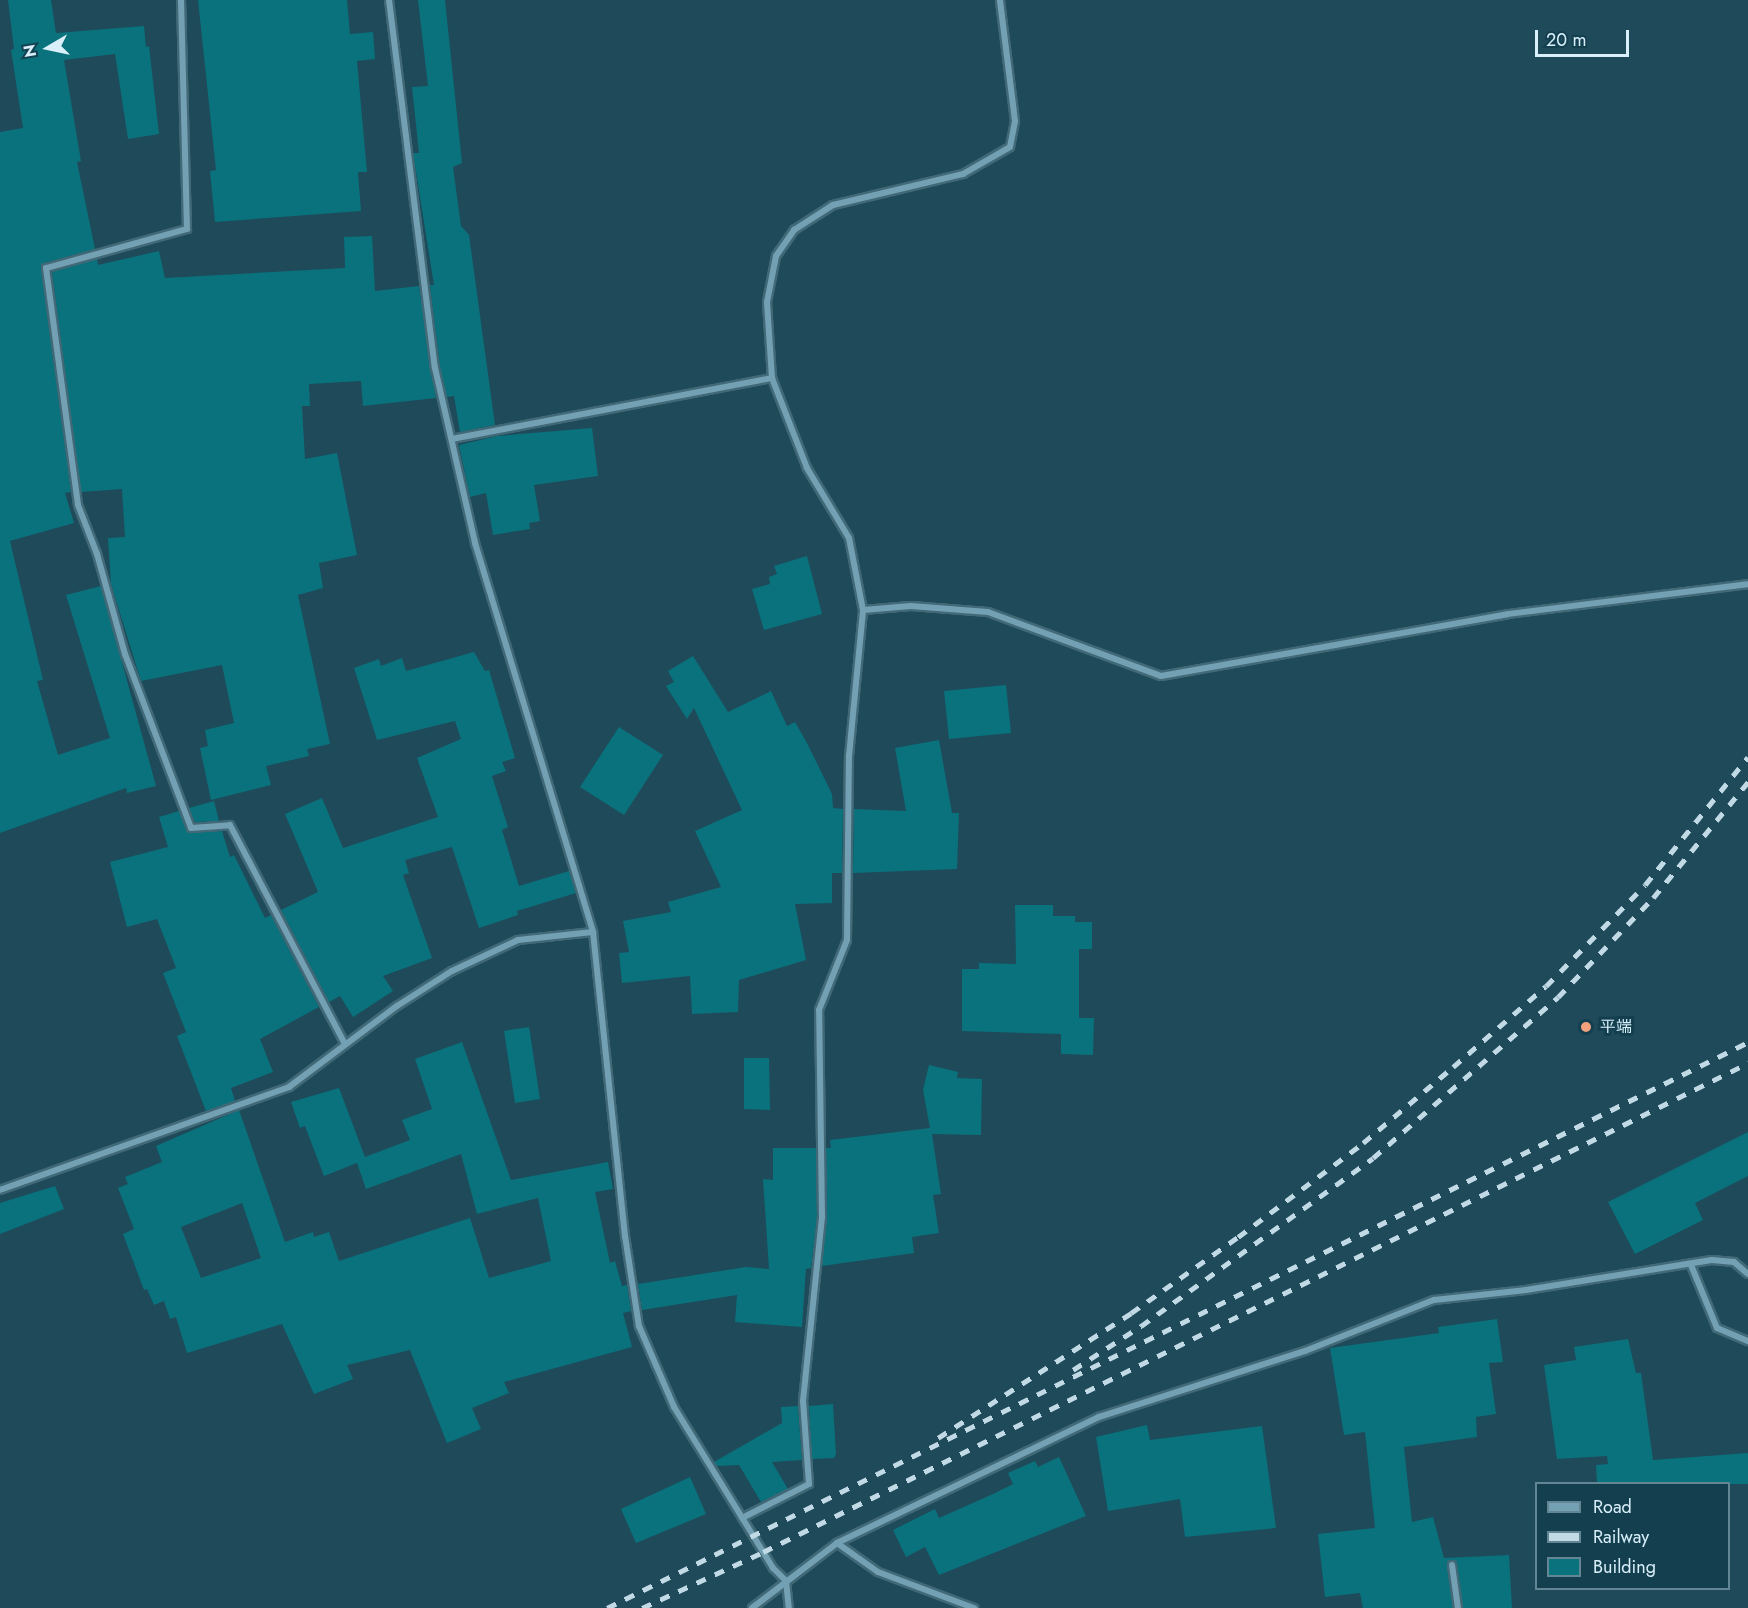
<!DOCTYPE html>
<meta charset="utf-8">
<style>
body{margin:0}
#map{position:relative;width:1748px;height:1608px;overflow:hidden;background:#1f4a5a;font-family:Jost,"Noto Sans JP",sans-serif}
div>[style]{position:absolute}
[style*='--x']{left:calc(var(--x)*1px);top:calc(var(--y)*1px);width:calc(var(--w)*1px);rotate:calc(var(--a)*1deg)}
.building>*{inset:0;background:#09727c}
.roads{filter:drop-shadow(2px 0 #416977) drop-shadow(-2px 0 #416977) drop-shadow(0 2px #416977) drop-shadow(0 -2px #416977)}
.street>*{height:6px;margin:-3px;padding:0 3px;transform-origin:3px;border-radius:3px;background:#74a0b3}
.rail>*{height:4.5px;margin-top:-2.25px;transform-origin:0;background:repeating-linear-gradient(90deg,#c1dae5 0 10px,transparent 0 20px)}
.dots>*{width:16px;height:16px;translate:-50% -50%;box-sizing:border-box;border:3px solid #133f4f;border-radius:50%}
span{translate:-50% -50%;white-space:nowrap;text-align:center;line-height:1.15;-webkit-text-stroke:6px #133f4f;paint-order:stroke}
.poi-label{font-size:16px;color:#d9f0fa}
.left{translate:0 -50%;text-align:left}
.legend{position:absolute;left:1535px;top:1482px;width:195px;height:108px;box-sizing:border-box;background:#133f4f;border:2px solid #628693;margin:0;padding:8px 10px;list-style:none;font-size:18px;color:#d9f0fa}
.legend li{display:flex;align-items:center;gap:12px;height:30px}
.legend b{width:30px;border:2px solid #628693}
.north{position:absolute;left:18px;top:18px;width:60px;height:60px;-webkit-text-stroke:4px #133f4f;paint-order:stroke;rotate:261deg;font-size:16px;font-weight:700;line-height:24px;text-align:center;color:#d9f0fa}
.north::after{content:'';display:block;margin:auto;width:21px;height:27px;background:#d9f0fa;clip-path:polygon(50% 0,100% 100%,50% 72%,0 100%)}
.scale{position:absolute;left:1535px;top:30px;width:94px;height:27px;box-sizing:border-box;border:3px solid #d9f0fa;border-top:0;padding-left:8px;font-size:18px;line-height:21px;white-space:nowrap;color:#d9f0fa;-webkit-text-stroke:4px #133f4f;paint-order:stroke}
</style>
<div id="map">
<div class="building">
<i style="clip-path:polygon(8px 0,51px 0,56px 33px,144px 26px,146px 47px,149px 46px,159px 134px,128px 139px,115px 54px,64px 60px,81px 161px,77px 162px,95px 249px,45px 263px,41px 268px,71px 492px,65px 493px,74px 523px,10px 541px,43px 680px,37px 681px,58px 755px,110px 738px,66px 595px,101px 586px,156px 786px,127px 793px,126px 788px,0 833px,0 132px,23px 128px,11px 50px,14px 49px)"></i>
<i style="clip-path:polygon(198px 0,347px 0,350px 34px,373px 32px,375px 59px,357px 61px,367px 172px,358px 172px,361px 211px,215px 222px,210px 171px,216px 170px)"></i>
<i style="clip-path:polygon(418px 0,445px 0,462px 163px,453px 167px,461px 226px,469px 235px,495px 425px,460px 432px,454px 396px,447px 397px,440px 367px,430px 285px,434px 285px,413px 153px,419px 153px,412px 87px,428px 86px)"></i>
<i style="clip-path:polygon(372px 236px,375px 291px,419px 286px,436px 398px,363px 406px,361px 381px,309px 384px,310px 406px,302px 406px,305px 459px,337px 453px,357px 555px,319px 563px,323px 588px,298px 595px,330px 744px,307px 749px,309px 756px,266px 766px,271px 785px,211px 800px,200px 748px,208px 746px,205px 730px,234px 723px,222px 665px,141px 681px,111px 584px,108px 538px,125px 537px,122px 489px,81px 492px,52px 272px,97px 259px,98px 265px,159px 251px,165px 278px,345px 268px,344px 237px)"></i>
<i style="clip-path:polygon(592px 428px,598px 476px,534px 485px,540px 521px,529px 523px,530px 529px,493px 535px,486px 493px,470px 497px,459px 445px,497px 436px)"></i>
<i style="clip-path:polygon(807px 556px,822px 614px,764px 630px,752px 589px,770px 584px,769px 577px,777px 574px,774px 566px)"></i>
<i style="clip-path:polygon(474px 652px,485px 671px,489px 670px,515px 758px,502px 762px,506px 771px,492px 776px,508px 827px,502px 830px,519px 886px,569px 871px,576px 893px,517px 911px,518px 915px,479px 928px,452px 847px,405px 860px,409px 873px,403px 875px,432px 958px,383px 976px,393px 991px,353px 1017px,340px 996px,329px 1002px,281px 910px,318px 892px,285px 814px,322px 798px,343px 848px,438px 817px,417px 758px,461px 739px,455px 721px,377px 740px,354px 668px,379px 659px,381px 666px,402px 658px,406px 671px)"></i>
<i style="clip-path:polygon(693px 656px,728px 712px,771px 691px,787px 726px,795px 722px,807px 743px,832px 794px,833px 808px,843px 809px,842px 873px,832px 873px,832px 903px,795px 904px,806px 960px,739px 980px,738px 1012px,692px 1014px,690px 976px,622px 983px,619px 953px,629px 952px,623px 921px,671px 912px,668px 902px,721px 887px,695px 831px,742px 810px,694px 708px,687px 719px,666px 686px,674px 682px,668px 671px)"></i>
<i style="clip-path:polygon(1006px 685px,1011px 733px,949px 739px,944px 691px)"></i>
<i style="clip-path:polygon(619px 727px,663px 755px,624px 815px,580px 787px)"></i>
<i style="clip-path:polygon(939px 740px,952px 813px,959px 813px,957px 869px,853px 873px,854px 809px,906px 811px,895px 748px)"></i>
<i style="clip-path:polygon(214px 801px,219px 821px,195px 822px,189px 808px)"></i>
<i style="clip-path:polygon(179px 811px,189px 833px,222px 831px,230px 857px,234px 855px,265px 918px,271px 915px,319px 1007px,260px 1039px,273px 1072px,231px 1088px,235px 1101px,206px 1111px,177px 1036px,186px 1032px,163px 973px,176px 968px,157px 919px,127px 927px,110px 862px,168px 847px,159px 817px)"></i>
<i style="clip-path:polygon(1015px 905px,1053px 905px,1053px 916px,1075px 916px,1075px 922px,1092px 922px,1092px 949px,1079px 949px,1079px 1018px,1094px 1018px,1093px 1055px,1061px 1054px,1061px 1034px,962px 1031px,962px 969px,979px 969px,979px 963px,1016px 964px)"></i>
<i style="clip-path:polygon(529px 1027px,540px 1099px,515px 1103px,504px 1031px)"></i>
<i style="clip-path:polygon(evenodd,462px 1042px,511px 1180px,608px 1162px,613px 1189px,595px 1192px,610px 1263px,615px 1261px,622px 1286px,627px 1285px,631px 1311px,623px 1313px,632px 1347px,504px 1382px,509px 1393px,472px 1408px,481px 1429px,447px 1443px,410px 1350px,347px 1365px,353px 1379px,314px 1394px,282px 1324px,187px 1353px,176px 1317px,170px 1319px,164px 1301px,154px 1305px,147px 1289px,144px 1290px,123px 1234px,134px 1229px,118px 1188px,128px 1184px,125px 1177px,162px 1162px,156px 1146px,239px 1110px,285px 1242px,313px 1232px,314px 1237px,329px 1232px,339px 1261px,470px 1218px,489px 1278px,551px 1261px,538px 1198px,477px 1214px,461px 1154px,366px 1189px,357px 1163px,324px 1176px,305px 1126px,300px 1128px,291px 1102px,339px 1088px,365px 1157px,410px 1140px,402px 1120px,432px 1109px,415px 1059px,462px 1042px,242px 1203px,261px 1258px,201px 1278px,181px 1227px,242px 1203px)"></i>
<i style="clip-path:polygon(744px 1058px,769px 1058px,770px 1110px,744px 1109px)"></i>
<i style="clip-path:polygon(929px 1065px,958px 1072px,957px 1078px,982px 1079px,981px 1135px,932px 1134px,941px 1194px,933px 1195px,939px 1233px,912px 1237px,914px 1253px,822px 1266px,827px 1217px,826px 1148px,831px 1148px,830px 1140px,930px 1128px,923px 1090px)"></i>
<i style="clip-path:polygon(1748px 1132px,1748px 1176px,1695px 1203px,1703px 1220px,1635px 1254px,1608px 1202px)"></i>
<i style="clip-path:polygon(773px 1148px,816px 1148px,817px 1217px,811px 1268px,806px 1269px,802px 1327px,735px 1322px,737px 1295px,642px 1310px,638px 1284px,746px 1267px,769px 1269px,763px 1179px,773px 1180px)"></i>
<i style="clip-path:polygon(55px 1186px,64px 1209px,0 1234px,0 1203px)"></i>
<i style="clip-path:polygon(1497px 1319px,1503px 1362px,1489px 1363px,1496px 1414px,1476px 1417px,1477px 1437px,1404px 1447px,1412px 1522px,1433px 1517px,1444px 1558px,1509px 1555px,1512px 1608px,1463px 1608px,1457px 1564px,1452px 1560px,1447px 1566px,1453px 1608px,1363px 1608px,1360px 1593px,1325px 1597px,1318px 1534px,1375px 1528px,1365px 1432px,1344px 1435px,1330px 1348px,1439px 1333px,1438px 1327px)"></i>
<i style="clip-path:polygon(1628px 1339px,1636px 1373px,1641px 1373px,1653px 1460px,1748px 1453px,1748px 1484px,1597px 1484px,1596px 1465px,1608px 1464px,1607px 1456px,1557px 1459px,1544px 1365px,1576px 1360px,1574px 1347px)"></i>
<i style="clip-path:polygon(833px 1404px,836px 1454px,834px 1458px,812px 1459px,809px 1406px)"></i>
<i style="clip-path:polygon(798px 1406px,802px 1460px,772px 1462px,788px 1489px,761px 1502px,739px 1465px,717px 1466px,714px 1462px,782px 1423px,781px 1407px)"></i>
<i style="clip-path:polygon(1147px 1425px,1150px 1440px,1262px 1426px,1276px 1528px,1185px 1537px,1180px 1499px,1108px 1511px,1096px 1437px)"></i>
<i style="clip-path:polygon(1059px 1457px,1086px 1516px,939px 1575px,925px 1547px,906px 1557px,893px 1530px,935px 1509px,939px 1518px,993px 1494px,1013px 1484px,1008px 1473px,1035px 1461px,1038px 1467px)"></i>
<i style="clip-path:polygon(690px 1477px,706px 1514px,636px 1543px,621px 1509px)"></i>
</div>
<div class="roads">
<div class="street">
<i style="--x:181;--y:0;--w:229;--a:88.5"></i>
<i style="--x:187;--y:229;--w:146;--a:164.5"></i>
<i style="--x:46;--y:268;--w:239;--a:82.3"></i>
<i style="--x:78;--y:505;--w:53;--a:68.8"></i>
<i style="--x:97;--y:554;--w:104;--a:74.4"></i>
<i style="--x:125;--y:654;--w:186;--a:69.2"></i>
<i style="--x:191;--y:828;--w:39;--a:-4"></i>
<i style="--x:230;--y:825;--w:247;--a:62.3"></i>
<i style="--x:389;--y:0;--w:371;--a:82.9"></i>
<i style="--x:435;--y:368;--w:180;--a:77.1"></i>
<i style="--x:475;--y:543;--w:407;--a:73.1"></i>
<i style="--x:593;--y:932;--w:306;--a:84"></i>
<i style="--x:625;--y:1236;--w:91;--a:81.2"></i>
<i style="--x:639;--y:1326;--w:88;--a:66.6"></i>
<i style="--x:674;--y:1407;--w:189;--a:58.4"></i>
<i style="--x:773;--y:1568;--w:18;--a:45"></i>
<i style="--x:786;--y:1581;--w:27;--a:84"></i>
<i style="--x:452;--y:439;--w:326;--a:-10.8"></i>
<i style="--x:863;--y:610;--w:48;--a:-4.8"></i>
<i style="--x:911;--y:606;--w:77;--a:4.5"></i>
<i style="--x:988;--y:612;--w:184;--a:20.3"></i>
<i style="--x:1161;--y:676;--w:352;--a:-10.1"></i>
<i style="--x:1508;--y:614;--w:242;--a:-7.1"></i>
<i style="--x:0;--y:1190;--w:307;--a:-19.6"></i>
<i style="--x:289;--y:1087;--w:135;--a:-36.9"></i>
<i style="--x:397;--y:1006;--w:65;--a:-32.5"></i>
<i style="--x:452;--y:971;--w:73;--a:-25.2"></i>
<i style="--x:518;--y:940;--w:75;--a:-6.1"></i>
<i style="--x:1691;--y:1265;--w:68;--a:67.6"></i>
<i style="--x:1717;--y:1328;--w:34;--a:23"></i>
<i style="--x:742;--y:1518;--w:75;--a:-26.9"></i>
<i style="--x:809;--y:1484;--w:83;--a:-94.1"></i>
<i style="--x:803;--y:1401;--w:185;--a:-84.1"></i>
<i style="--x:822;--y:1217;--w:207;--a:-90.8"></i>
<i style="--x:819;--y:1010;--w:75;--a:-68.2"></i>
<i style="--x:847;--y:940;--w:184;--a:-89.4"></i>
<i style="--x:849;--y:756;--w:147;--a:-84.5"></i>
<i style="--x:863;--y:610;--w:73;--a:-101"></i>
<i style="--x:849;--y:538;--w:82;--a:-121"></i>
<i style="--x:807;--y:468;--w:97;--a:-111.3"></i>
<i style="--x:772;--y:378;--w:76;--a:-93.8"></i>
<i style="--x:767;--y:302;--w:47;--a:-78.9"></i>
<i style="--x:776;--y:256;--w:32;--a:-55"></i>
<i style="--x:794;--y:230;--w:46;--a:-32.7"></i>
<i style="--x:833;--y:205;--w:134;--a:-13.4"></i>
<i style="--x:963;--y:174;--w:54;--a:-29.9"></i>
<i style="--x:1010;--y:147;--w:26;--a:-79"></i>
<i style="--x:1015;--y:121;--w:122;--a:-97.1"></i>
<i style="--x:837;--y:1543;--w:50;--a:35.3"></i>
<i style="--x:878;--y:1572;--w:103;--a:20.6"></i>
<i style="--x:1452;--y:1565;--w:43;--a:82.1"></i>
<i style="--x:752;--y:1608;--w:107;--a:-37.4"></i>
<i style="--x:837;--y:1543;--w:291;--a:-25.7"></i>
<i style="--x:1099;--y:1417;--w:216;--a:-17.8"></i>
<i style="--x:1305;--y:1351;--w:139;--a:-21.6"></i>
<i style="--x:1434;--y:1300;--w:93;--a:-6.2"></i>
<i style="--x:1526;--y:1290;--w:188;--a:-9.2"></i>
<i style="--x:1712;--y:1260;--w:22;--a:5"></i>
<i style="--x:1734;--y:1262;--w:18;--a:41"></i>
</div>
</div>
<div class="rail">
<i style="--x:1073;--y:1370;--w:81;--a:-32.9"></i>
<i style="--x:1141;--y:1326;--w:286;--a:-35.9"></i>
<i style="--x:1373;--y:1158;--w:245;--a:-41"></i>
<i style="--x:1558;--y:997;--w:137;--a:-46.2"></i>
<i style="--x:1653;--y:898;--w:150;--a:-50.7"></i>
<i style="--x:938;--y:1438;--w:230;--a:-32.9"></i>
<i style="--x:1131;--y:1313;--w:131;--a:-35.4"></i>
<i style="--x:1238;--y:1237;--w:156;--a:-36.9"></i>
<i style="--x:1363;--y:1143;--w:118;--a:-40.2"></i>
<i style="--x:1453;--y:1067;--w:123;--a:-41.1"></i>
<i style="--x:1546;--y:986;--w:141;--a:-45.6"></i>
<i style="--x:1645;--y:885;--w:164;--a:-51.2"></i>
<i style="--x:607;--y:1608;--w:1274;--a:-26.38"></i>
<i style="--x:642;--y:1608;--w:133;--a:-24.8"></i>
<i style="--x:763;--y:1552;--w:1100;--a:-26.4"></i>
</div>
<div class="dots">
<i style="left:1586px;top:1027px;background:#f1a17b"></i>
</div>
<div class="poi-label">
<span class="left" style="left:1600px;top:1027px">平端</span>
</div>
<ul class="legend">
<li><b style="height:8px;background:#74a0b3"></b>Road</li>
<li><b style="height:8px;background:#c1dae5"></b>Railway</li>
<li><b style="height:16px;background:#09727c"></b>Building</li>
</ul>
<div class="north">N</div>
<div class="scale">20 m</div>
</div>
